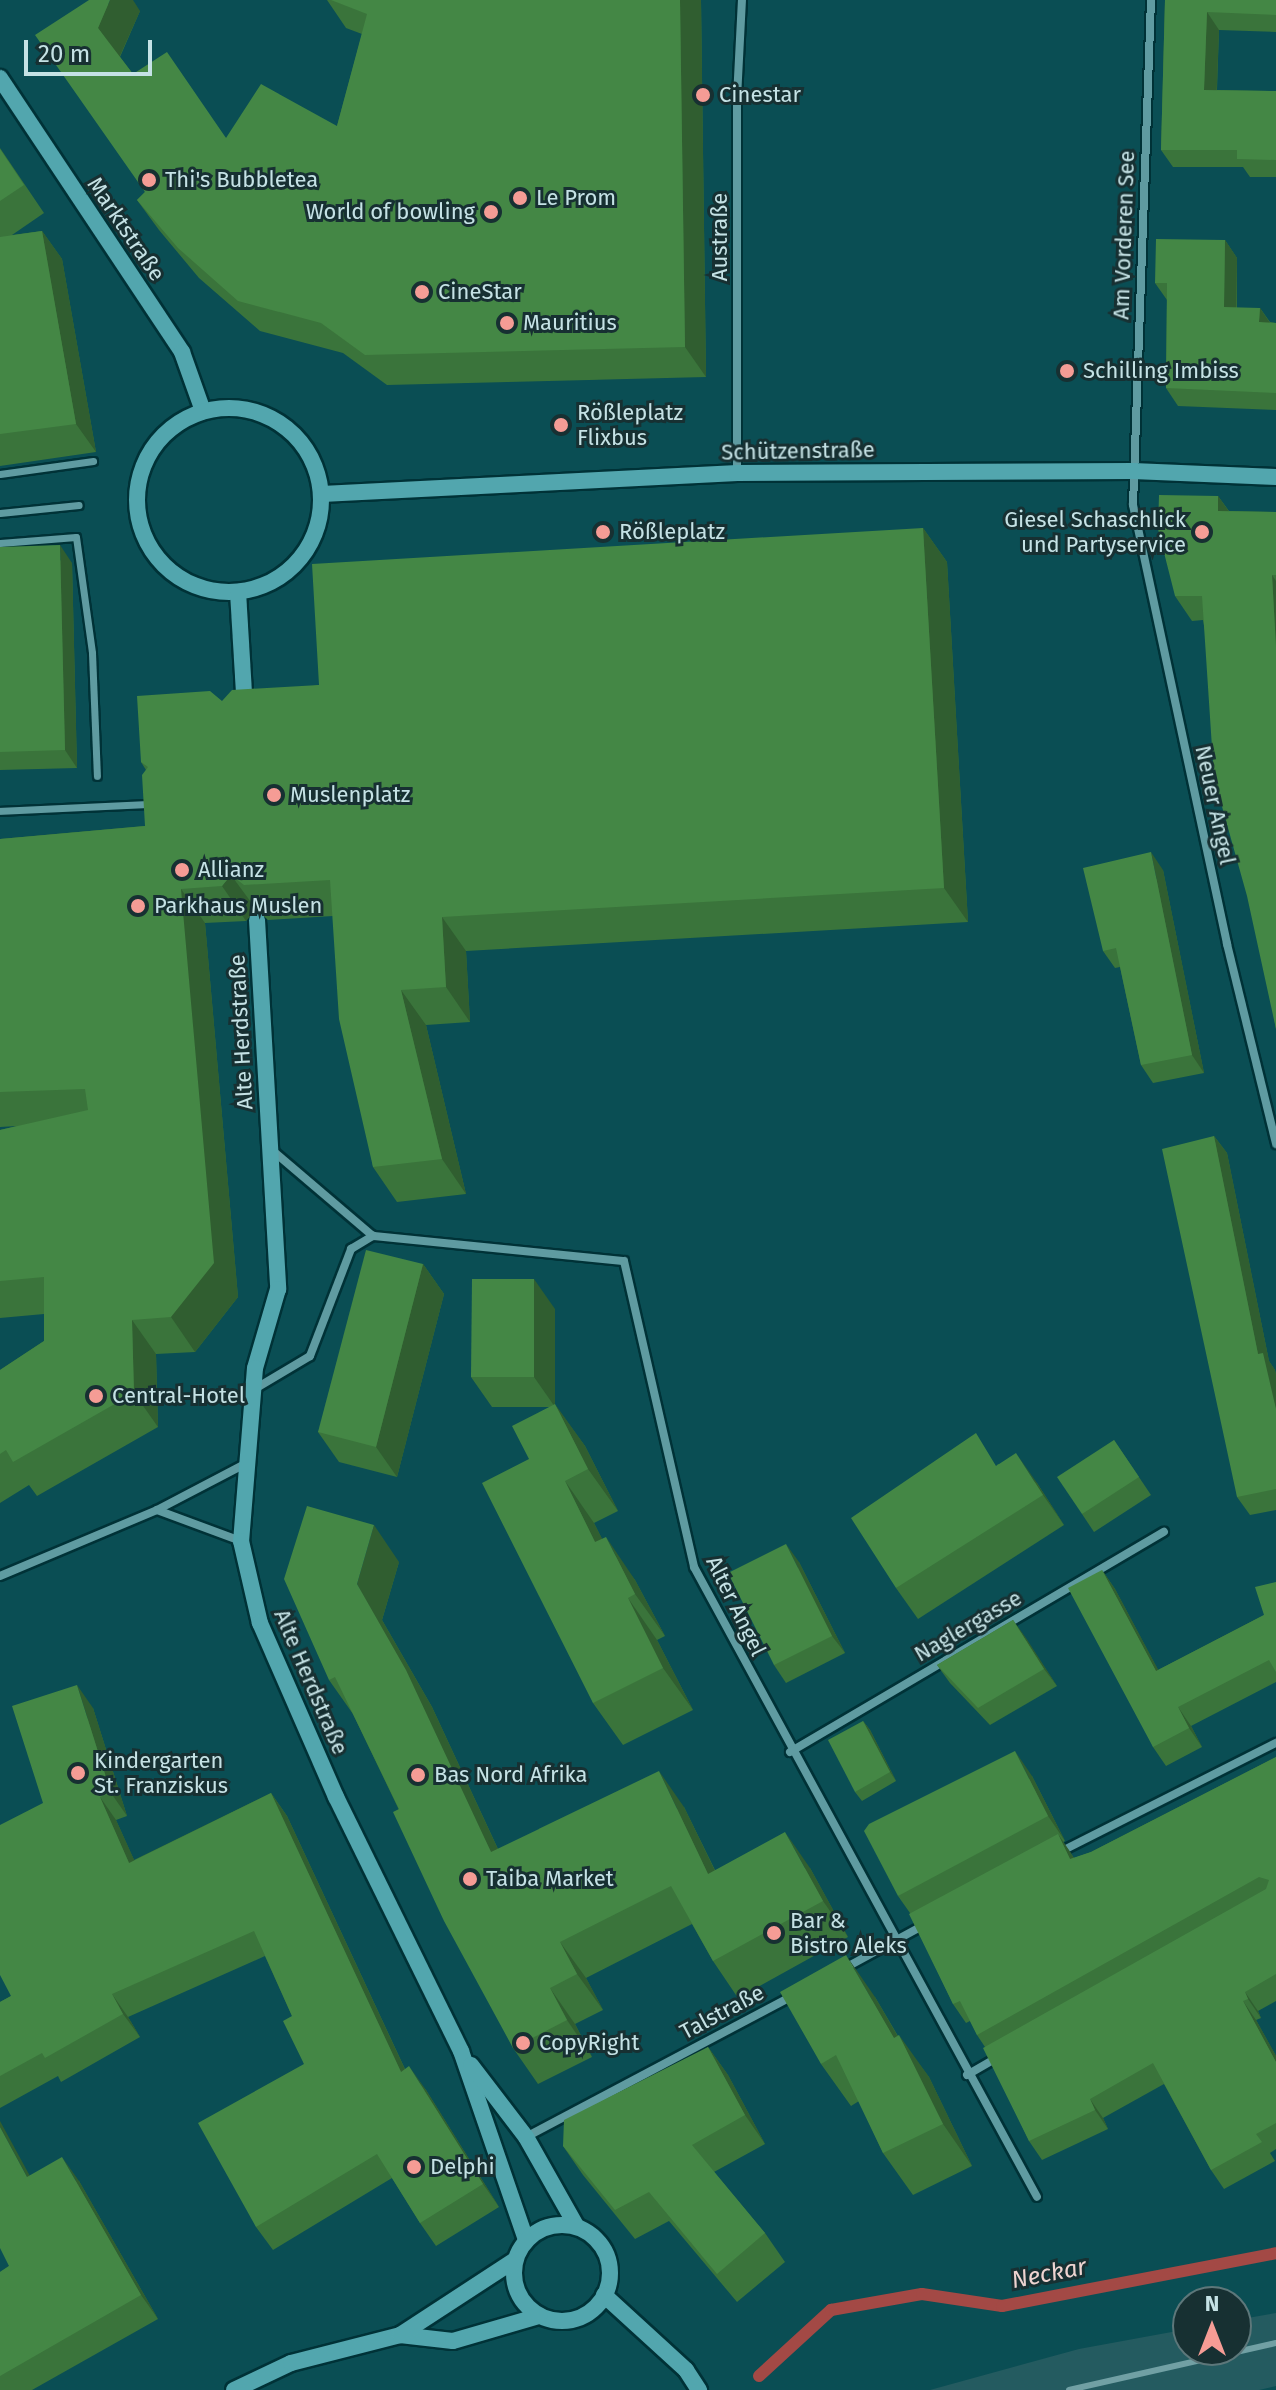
<!DOCTYPE html>
<meta charset="utf-8">
<style>
body{margin:0}
#map{position:relative;width:1276px;height:2390px;overflow:hidden;background:#0a4e54;font-family:"Fira Sans",sans-serif}
div>[style]{position:absolute}
[style*='--x']{left:calc(var(--x)*1px);top:calc(var(--y)*1px);width:calc(var(--w)*1px);rotate:calc(var(--a)*1deg)}
.built>*{inset:0;background:#245b60}
.stream>*{height:12px;margin:-6px;padding:0 6px;transform-origin:6px;border-radius:6px;background:#a34945}
.roads{filter:drop-shadow(2px 0 #003237) drop-shadow(-2px 0 #003237) drop-shadow(0 2px #003237) drop-shadow(0 -2px #003237)}
.pedestrian>*{height:7px;margin:-3.5px;padding:0 3.5px;transform-origin:3.5px;border-radius:3.5px;background:#5f9ba1}
.minor>*{height:8px;margin:-4px;padding:0 4px;transform-origin:4px;border-radius:4px;background:#5f9ba1}
.secondary>*{height:16px;margin:-8px;padding:0 8px;transform-origin:8px;border-radius:8px;background:#52a6ae}
.secondary>.ring{margin:-8px;padding:0;box-sizing:content-box;background:none;border:16px solid #52a6ae;border-radius:50%}
.rail>*{height:6px;margin:-3px;padding:0 3px;transform-origin:3px;border-radius:3px;background:#71a0a4}
.wall>*{inset:0;background:#3a743b}
.shaded-wall>*{inset:0;background:#305e30}
.building>*{inset:0;background:#448745}
.dots>*{width:22px;height:22px;translate:-50% -50%;box-sizing:border-box;border:4px solid #173032;border-radius:50%}
span{translate:-50% -50%;white-space:nowrap;text-align:center;line-height:1.15;-webkit-text-stroke:6px #173032;paint-order:stroke}
.poi-label{font-size:22px;color:#c5e2e5}
.left{translate:0 -50%;text-align:left}
.right{translate:-100% -50%;text-align:right}
.street-label{font-size:22px;color:#c5e2e5}
.water-label{font-size:24px;color:#eed4d1;font-style:italic}
.north{position:absolute;left:1172px;top:2286px;width:80px;height:80px;box-sizing:border-box;background:#173032;border:2px solid #5d777a;border-radius:50%;rotate:0deg;font-size:22px;font-weight:700;line-height:32px;text-align:center;color:#c5e2e5}
.north::after{content:'';display:block;margin:auto;width:28px;height:36px;background:#f59c95;clip-path:polygon(50% 0,100% 100%,50% 72%,0 100%)}
.scale{position:absolute;left:24px;top:40px;width:128px;height:36px;box-sizing:border-box;border:4px solid #c5e2e5;border-top:0;padding-left:10px;font-size:24px;line-height:28px;white-space:nowrap;color:#c5e2e5;-webkit-text-stroke:6px #173032;paint-order:stroke}
</style>
<div id="map">
<div class="built">
<i style="clip-path:polygon(1276px 2313px,1276px 2386px,1259px 2390px,930px 2390px,1079px 2349px,1188px 2329px,1188px 2350px,1236px 2350px,1236px 2320px)"></i>
</div>
<div class="stream">
<i style="--x:759;--y:2376;--w:98;--a:-42.5"></i>
<i style="--x:831;--y:2310;--w:92;--a:-10"></i>
<i style="--x:922;--y:2294;--w:81;--a:8.5"></i>
<i style="--x:1002;--y:2306;--w:279;--a:-10.9"></i>
</div>
<div class="roads">
<div class="pedestrian">
<i style="--x:0;--y:474;--w:94;--a:-8"></i>
<i style="--x:0;--y:513;--w:79;--a:-5.8"></i>
<i style="--x:0;--y:543;--w:76;--a:-4.5"></i>
<i style="--x:76;--y:537;--w:117;--a:82.1"></i>
<i style="--x:92;--y:653;--w:123;--a:87.7"></i>
<i style="--x:0;--y:811;--w:150;--a:-2.7"></i>
</div>
<div class="minor">
<i style="--x:1151;--y:0;--w:505;--a:92.04"></i>
<i style="--x:1133;--y:505;--w:449;--a:77.9"></i>
<i style="--x:1227;--y:944;--w:206;--a:76.2"></i>
<i style="--x:737;--y:473;--w:375;--a:-90"></i>
<i style="--x:737;--y:98;--w:98;--a:-87.1"></i>
<i style="--x:273;--y:1151;--w:131;--a:40.4"></i>
<i style="--x:373;--y:1236;--w:252;--a:5.7"></i>
<i style="--x:624;--y:1261;--w:314;--a:77.1"></i>
<i style="--x:694;--y:1567;--w:717;--a:61.43"></i>
<i style="--x:253;--y:1390;--w:66;--a:-30.8"></i>
<i style="--x:310;--y:1356;--w:115;--a:-69"></i>
<i style="--x:351;--y:1249;--w:26;--a:-31"></i>
<i style="--x:157;--y:1510;--w:90;--a:20.3"></i>
<i style="--x:0;--y:1576;--w:170;--a:-22.8"></i>
<i style="--x:157;--y:1510;--w:99;--a:-27.6"></i>
<i style="--x:790;--y:1752;--w:434;--a:-30.5"></i>
<i style="--x:1060;--y:1852;--w:242;--a:-26.8"></i>
<i style="--x:845;--y:1968;--w:90;--a:-28.6"></i>
<i style="--x:967;--y:2075;--w:36;--a:-30"></i>
<i style="--x:526;--y:2137;--w:303;--a:-27.9"></i>
</div>
<div class="secondary">
<i style="--x:0;--y:78;--w:329;--a:56.4"></i>
<i style="--x:182;--y:352;--w:63;--a:70.4"></i>
<i class="ring" style="left:137px;top:408px;width:168px;height:168px"></i>
<i style="--x:322;--y:494;--w:416;--a:-2.9"></i>
<i style="--x:737;--y:473;--w:396;--a:-0.3"></i>
<i style="--x:1133;--y:471;--w:143;--a:2.4"></i>
<i style="--x:238;--y:592;--w:118;--a:86.6"></i>
<i style="--x:257;--y:920;--w:370;--a:86.7"></i>
<i style="--x:278;--y:1289;--w:82;--a:106.2"></i>
<i style="--x:255;--y:1368;--w:174;--a:94.6"></i>
<i style="--x:241;--y:1541;--w:84;--a:77"></i>
<i style="--x:260;--y:1623;--w:190;--a:66.4"></i>
<i style="--x:336;--y:1797;--w:283;--a:63.8"></i>
<i style="--x:461;--y:2051;--w:200;--a:71"></i>
<i style="--x:471;--y:2065;--w:91;--a:52.6"></i>
<i style="--x:526;--y:2137;--w:103;--a:60.5"></i>
<i class="ring" style="left:514px;top:2225px;width:80px;height:80px"></i>
<i style="--x:604;--y:2295;--w:111;--a:42.4"></i>
<i style="--x:686;--y:2370;--w:24;--a:57"></i>
<i style="--x:400;--y:2335;--w:53;--a:6.5"></i>
<i style="--x:453;--y:2341;--w:90;--a:-16.2"></i>
<i style="--x:234;--y:2390;--w:63;--a:-25.3"></i>
<i style="--x:291;--y:2363;--w:113;--a:-14.4"></i>
<i style="--x:400;--y:2335;--w:137;--a:-33.1"></i>
</div>
</div>
<div class="rail">
<i style="--x:1069;--y:2390;--w:212;--a:-12.8"></i>
</div>
<div class="wall">
<i style="clip-path:polygon(89px 0,140px 11px,120px 57px,133px 74px,226px 138px,337px 126px,362px 34px,346px 28px,327px 0,701px 0,706px 377px,387px 385px,343px 353px,260px 331px,199px 278px,159px 230px,137px 200px,145px 192px)"></i>
<i style="clip-path:polygon(1165px 0,1276px 0,1276px 32px,1219px 30px,1217px 90px,1276px 91px,1276px 177px,1250px 177px,1243px 167px,1173px 167px,1161px 150px)"></i>
<i style="clip-path:polygon(0 148px,44px 213px,12px 235px,42px 231px,62px 259px,96px 452px,0 466px)"></i>
<i style="clip-path:polygon(1225px 240px,1237px 258px,1237px 308px,1260px 308px,1270px 322px,1276px 323px,1276px 410px,1178px 406px,1166px 388px,1167px 300px,1155px 283px)"></i>
<i style="clip-path:polygon(1218px 496px,1229px 511px,1276px 512px,1276px 1029px,1203px 620px,1192px 621px,1175px 596px)"></i>
<i style="clip-path:polygon(923px 528px,947px 562px,968px 922px,466px 951px,470px 1022px,426px 1025px,466px 1194px,397px 1202px,373px 1167px,333px 916px,268px 920px,256px 909px,246px 921px,205px 923px,238px 1297px,195px 1352px,156px 1354px,158px 1427px,37px 1496px,29px 1485px,0 1503px,0 1370px,44px 1341px,44px 1314px,0 1318px,0 1130px,17px 1126px,0 1127px,0 839px,145px 826px,146px 770px,141px 762px,222px 701px,319px 685px)"></i>
<i style="clip-path:polygon(0 547px,72px 563px,77px 768px,0 770px)"></i>
<i style="clip-path:polygon(1163px 870px,1204px 1073px,1153px 1083px,1141px 1065px,1120px 967px,1115px 968px,1103px 951px)"></i>
<i style="clip-path:polygon(1214px 1136px,1227px 1153px,1269px 1361px,1275px 1370px,1276px 1375px,1276px 1510px,1250px 1515px,1237px 1497px)"></i>
<i style="clip-path:polygon(423px 1264px,444px 1294px,397px 1477px,339px 1462px,318px 1432px)"></i>
<i style="clip-path:polygon(555px 1309px,555px 1405px,585px 1446px,618px 1511px,594px 1523px,602px 1539px,635px 1580px,665px 1636px,657px 1640px,693px 1710px,623px 1745px,593px 1703px,529px 1459px,551px 1407px,492px 1407px,471px 1377px)"></i>
<i style="clip-path:polygon(1114px 1440px,1151px 1495px,1094px 1532px,1082px 1514px)"></i>
<i style="clip-path:polygon(998px 1464px,1037px 1483px,1064px 1525px,918px 1619px,896px 1588px)"></i>
<i style="clip-path:polygon(399px 1562px,382px 1620px,432px 1707px,498px 1849px,684px 1807px,715px 1870px,810px 1868px,848px 1937px,738px 1998px,713px 1961px,692px 1924px,586px 1978px,603px 2010px,575px 2024px,592px 2057px,538px 2084px,513px 2048px,353px 1714px,329px 1680px)"></i>
<i style="clip-path:polygon(799px 1562px,845px 1653px,786px 1683px,774px 1665px)"></i>
<i style="clip-path:polygon(1102px 1570px,1115px 1589px,1158px 1670px,1264px 1615px,1276px 1582px,1276px 1682px,1191px 1726px,1202px 1747px,1166px 1766px,1153px 1747px)"></i>
<i style="clip-path:polygon(1013px 1620px,1057px 1686px,990px 1725px,950px 1683px,937px 1665px)"></i>
<i style="clip-path:polygon(93px 1708px,127px 1816px,116px 1820px,134px 1860px,271px 1793px,287px 1816px,405px 2069px,426px 2090px,499px 2207px,436px 2246px,420px 2223px,392px 2178px,273px 2250px,256px 2227px,304px 2064px,292px 2016px,265px 1956px,128px 2017px,140px 2037px,61px 2082px,58px 2076px,0 2108px,0 2002px,11px 1996px,43px 1803px)"></i>
<i style="clip-path:polygon(863px 1721px,870px 1730px,896px 1781px,862px 1801px,855px 1792px)"></i>
<i style="clip-path:polygon(1276px 1757px,1276px 2001px,1258px 2011px,1261px 2018px,1256px 2020px,1276px 2056px,1276px 2149px,1270px 2153px,1275px 2161px,1224px 2189px,1211px 2170px,1164px 2084px,1103px 2118px,1108px 2129px,1042px 2160px,1029px 2141px,985px 2047px,977px 2035px,970px 2021px,966px 2023px,953px 2004px,910px 1913px,898px 1896px,1032px 1776px,1065px 1841px,1063px 1842px,1074px 1858px,1091px 1852px)"></i>
<i style="clip-path:polygon(875px 1997px,898px 2036px,929px 2077px,972px 2166px,913px 2195px,883px 2153px,859px 2101px,851px 2106px,821px 2064px)"></i>
<i style="clip-path:polygon(708px 2047px,728px 2075px,765px 2144px,714px 2172px,765px 2233px,785px 2262px,737px 2302px,669px 2221px,635px 2239px,583px 2175px,563px 2146px)"></i>
<i style="clip-path:polygon(30px 2175px,79px 2181px,158px 2319px,32px 2390px,0 2390px,0 2272px,9px 2266px)"></i>
</div>
<div class="shaded-wall">
<i style="clip-path:polygon(110px 0,133px 0,140px 11px,119px 58px,98px 28px)"></i>
<i style="clip-path:polygon(680px 0,701px 0,706px 377px,685px 347px)"></i>
<i style="clip-path:polygon(1207px 12px,1219px 30px,1216px 108px,1204px 90px)"></i>
<i style="clip-path:polygon(42px 231px,62px 259px,96px 452px,76px 424px)"></i>
<i style="clip-path:polygon(1225px 240px,1237px 258px,1236px 325px,1224px 307px)"></i>
<i style="clip-path:polygon(1260px 308px,1272px 326px,1259px 322px)"></i>
<i style="clip-path:polygon(1218px 496px,1235px 520px,1218px 511px)"></i>
<i style="clip-path:polygon(923px 528px,947px 562px,968px 922px,944px 888px)"></i>
<i style="clip-path:polygon(60px 545px,72px 563px,77px 768px,65px 750px)"></i>
<i style="clip-path:polygon(1272px 575px,1276px 581px,1276px 647px)"></i>
<i style="clip-path:polygon(1151px 852px,1163px 870px,1204px 1073px,1192px 1055px)"></i>
<i style="clip-path:polygon(231px 875px,256px 909px,246px 921px,222px 886px)"></i>
<i style="clip-path:polygon(181px 889px,205px 923px,238px 1297px,195px 1352px,171px 1317px)"></i>
<i style="clip-path:polygon(442px 917px,466px 951px,470px 1022px,446px 987px)"></i>
<i style="clip-path:polygon(401px 990px,426px 1025px,466px 1194px,442px 1159px)"></i>
<i style="clip-path:polygon(1214px 1136px,1227px 1153px,1269px 1361px,1275px 1370px,1276px 1375px,1276px 1409px,1258px 1354px)"></i>
<i style="clip-path:polygon(423px 1264px,444px 1294px,397px 1477px,376px 1447px)"></i>
<i style="clip-path:polygon(534px 1279px,555px 1309px,555px 1407px,534px 1377px)"></i>
<i style="clip-path:polygon(132px 1320px,156px 1354px,158px 1427px,134px 1393px)"></i>
<i style="clip-path:polygon(555px 1404px,585px 1446px,618px 1511px,588px 1469px)"></i>
<i style="clip-path:polygon(1016px 1453px,1037px 1483px,1064px 1525px,1043px 1495px)"></i>
<i style="clip-path:polygon(565px 1481px,594px 1523px,625px 1584px,595px 1542px)"></i>
<i style="clip-path:polygon(374px 1525px,399px 1562px,382px 1620px,432px 1707px,516px 1888px,491px 1852px,357px 1584px)"></i>
<i style="clip-path:polygon(606px 1537px,635px 1580px,665px 1636px,635px 1594px)"></i>
<i style="clip-path:polygon(786px 1544px,799px 1562px,845px 1653px,832px 1636px)"></i>
<i style="clip-path:polygon(1102px 1570px,1115px 1589px,1169px 1690px,1156px 1671px)"></i>
<i style="clip-path:polygon(628px 1598px,657px 1640px,693px 1710px,663px 1668px)"></i>
<i style="clip-path:polygon(1013px 1620px,1026px 1638px,1057px 1686px,1044px 1669px)"></i>
<i style="clip-path:polygon(77px 1685px,93px 1708px,127px 1816px,111px 1793px)"></i>
<i style="clip-path:polygon(1178px 1707px,1191px 1726px,1202px 1747px,1189px 1728px)"></i>
<i style="clip-path:polygon(863px 1721px,870px 1730px,896px 1781px,890px 1772px)"></i>
<i style="clip-path:polygon(1015px 1751px,1032px 1776px,1065px 1841px,1048px 1816px)"></i>
<i style="clip-path:polygon(659px 1771px,684px 1807px,734px 1910px,708px 1874px)"></i>
<i style="clip-path:polygon(271px 1793px,287px 1816px,417px 2095px,401px 2072px)"></i>
<i style="clip-path:polygon(100px 1797px,116px 1820px,146px 1886px,129px 1863px)"></i>
<i style="clip-path:polygon(785px 1832px,810px 1868px,848px 1937px,823px 1901px)"></i>
<i style="clip-path:polygon(1058px 1834px,1071px 1853px,1084px 1878px,1070px 1859px)"></i>
<i style="clip-path:polygon(560px 1942px,586px 1978px,603px 2010px,577px 1974px)"></i>
<i style="clip-path:polygon(846px 1955px,875px 1997px,909px 2056px,899px 2035px,929px 2077px,972px 2166px,943px 2124px)"></i>
<i style="clip-path:polygon(550px 1988px,575px 2024px,592px 2057px,567px 2020px)"></i>
<i style="clip-path:polygon(1245px 1992px,1258px 2011px,1261px 2018px,1248px 1999px)"></i>
<i style="clip-path:polygon(112px 1994px,128px 2017px,140px 2037px,123px 2014px)"></i>
<i style="clip-path:polygon(1243px 2001px,1256px 2020px,1276px 2056px,1276px 2062px)"></i>
<i style="clip-path:polygon(708px 2047px,728px 2075px,765px 2144px,745px 2115px)"></i>
<i style="clip-path:polygon(409px 2066px,426px 2090px,499px 2207px,483px 2184px)"></i>
<i style="clip-path:polygon(1090px 2099px,1103px 2118px,1108px 2129px,1095px 2110px)"></i>
<i style="clip-path:polygon(0 2121px,43px 2200px,27px 2177px,0 2127px)"></i>
<i style="clip-path:polygon(62px 2157px,79px 2181px,158px 2319px,141px 2295px)"></i>
</div>
<div class="building">
<i style="clip-path:polygon(89px 0,110px 0,98px 28px,133px 74px,167px 52px,226px 138px,261px 84px,337px 126px,367px 14px,331px 0,680px 0,685px 347px,365px 355px,321px 323px,238px 301px,178px 248px,137px 200px,145px 192px,35px 35px)"></i>
<i style="clip-path:polygon(1165px 0,1276px 0,1276px 15px,1207px 12px,1204px 90px,1276px 91px,1276px 160px,1237px 159px,1237px 150px,1161px 150px)"></i>
<i style="clip-path:polygon(0 149px,24px 185px,0 201px)"></i>
<i style="clip-path:polygon(42px 231px,76px 424px,0 434px,0 237px)"></i>
<i style="clip-path:polygon(1156px 239px,1225px 240px,1224px 307px,1260px 308px,1259px 322px,1276px 323px,1276px 393px,1166px 388px,1167px 283px,1155px 283px)"></i>
<i style="clip-path:polygon(1159px 495px,1218px 496px,1218px 511px,1276px 512px,1276px 575px,1272px 575px,1276px 647px,1276px 1029px,1247px 896px,1214px 778px,1202px 596px,1175px 596px,1158px 529px)"></i>
<i style="clip-path:polygon(923px 528px,944px 888px,442px 917px,446px 987px,401px 990px,442px 1159px,373px 1167px,339px 1019px,330px 880px,244px 885px,231px 875px,222px 886px,181px 889px,214px 1263px,171px 1317px,132px 1320px,134px 1393px,13px 1462px,6px 1450px,0 1454px,0 1370px,44px 1341px,44px 1277px,0 1281px,0 1130px,88px 1110px,85px 1089px,0 1092px,0 839px,145px 826px,142px 775px,148px 767px,141px 762px,137px 696px,210px 691px,222px 701px,232px 690px,319px 685px,312px 564px)"></i>
<i style="clip-path:polygon(60px 545px,65px 750px,0 752px,0 547px)"></i>
<i style="clip-path:polygon(1151px 852px,1192px 1055px,1141px 1065px,1116px 948px,1103px 951px,1083px 868px)"></i>
<i style="clip-path:polygon(1214px 1136px,1258px 1354px,1263px 1353px,1276px 1409px,1276px 1489px,1237px 1497px,1162px 1149px)"></i>
<i style="clip-path:polygon(366px 1250px,423px 1264px,376px 1447px,318px 1432px)"></i>
<i style="clip-path:polygon(472px 1279px,534px 1279px,534px 1377px,471px 1377px)"></i>
<i style="clip-path:polygon(555px 1404px,588px 1469px,565px 1481px,595px 1542px,606px 1537px,635px 1594px,628px 1598px,663px 1668px,593px 1703px,482px 1483px,529px 1459px,512px 1426px)"></i>
<i style="clip-path:polygon(976px 1433px,996px 1466px,1016px 1453px,1043px 1495px,896px 1588px,851px 1518px)"></i>
<i style="clip-path:polygon(1114px 1440px,1139px 1477px,1082px 1514px,1057px 1477px)"></i>
<i style="clip-path:polygon(307px 1506px,374px 1525px,357px 1584px,406px 1670px,491px 1852px,659px 1771px,708px 1874px,785px 1832px,823px 1901px,713px 1961px,671px 1886px,560px 1942px,577px 1974px,550px 1988px,567px 2020px,513px 2048px,444px 1921px,393px 1812px,399px 1809px,335px 1677px,329px 1680px,284px 1579px)"></i>
<i style="clip-path:polygon(786px 1544px,832px 1636px,774px 1665px,728px 1573px)"></i>
<i style="clip-path:polygon(1102px 1570px,1156px 1671px,1264px 1615px,1255px 1587px,1276px 1582px,1276px 1672px,1269px 1660px,1178px 1707px,1189px 1728px,1153px 1747px,1068px 1588px)"></i>
<i style="clip-path:polygon(1013px 1620px,1044px 1669px,978px 1708px,937px 1665px)"></i>
<i style="clip-path:polygon(77px 1685px,111px 1793px,100px 1797px,129px 1863px,271px 1793px,401px 2072px,409px 2066px,483px 2184px,420px 2223px,377px 2154px,256px 2227px,198px 2123px,304px 2064px,283px 2021px,292px 2016px,254px 1931px,112px 1994px,123px 2014px,45px 2058px,42px 2053px,0 2076px,0 2002px,11px 1996px,0 1975px,0 1825px,43px 1803px,12px 1706px)"></i>
<i style="clip-path:polygon(863px 1721px,890px 1772px,855px 1792px,828px 1740px)"></i>
<i style="clip-path:polygon(1015px 1751px,1048px 1816px,898px 1896px,864px 1831px,869px 1824px)"></i>
<i style="clip-path:polygon(1276px 1757px,1276px 1974px,1245px 1992px,1248px 1999px,1243px 2001px,1276px 2062px,1276px 2123px,1256px 2134px,1262px 2142px,1211px 2170px,1153px 2063px,1090px 2099px,1095px 2110px,1029px 2141px,983px 2048px,1266px 1889px,1269px 1880px,1259px 1877px,977px 2035px,960px 2001px,953px 2004px,909px 1914px,1058px 1834px,1070px 1859px,1091px 1852px)"></i>
<i style="clip-path:polygon(846px 1955px,894px 2038px,899px 2035px,943px 2124px,883px 2153px,836px 2055px,821px 2064px,780px 1992px)"></i>
<i style="clip-path:polygon(708px 2047px,745px 2115px,692px 2145px,765px 2233px,717px 2274px,649px 2192px,615px 2210px,563px 2146px,564px 2120px)"></i>
<i style="clip-path:polygon(0 2127px,27px 2177px,62px 2157px,141px 2295px,0 2376px,0 2272px,9px 2266px,0 2248px)"></i>
</div>
<div class="dots">
<i style="left:703px;top:95px;background:#f59c95"></i>
<i style="left:149px;top:180px;background:#f59c95"></i>
<i style="left:520px;top:198px;background:#f59c95"></i>
<i style="left:491px;top:212px;background:#f59c95"></i>
<i style="left:422px;top:292px;background:#f59c95"></i>
<i style="left:507px;top:323px;background:#f59c95"></i>
<i style="left:1067px;top:371px;background:#f59c95"></i>
<i style="left:561px;top:425px;background:#f59c95"></i>
<i style="left:603px;top:532px;background:#f59c95"></i>
<i style="left:1202px;top:532px;background:#f59c95"></i>
<i style="left:274px;top:795px;background:#f59c95"></i>
<i style="left:182px;top:870px;background:#f59c95"></i>
<i style="left:138px;top:906px;background:#f59c95"></i>
<i style="left:96px;top:1396px;background:#f59c95"></i>
<i style="left:78px;top:1773px;background:#f59c95"></i>
<i style="left:418px;top:1775px;background:#f59c95"></i>
<i style="left:470px;top:1879px;background:#f59c95"></i>
<i style="left:774px;top:1933px;background:#f59c95"></i>
<i style="left:523px;top:2043px;background:#f59c95"></i>
<i style="left:414px;top:2167px;background:#f59c95"></i>
</div>
<div class="poi-label">
<span class="left" style="left:719px;top:95px">Cinestar</span>
<span class="left" style="left:165px;top:180px">Thi's Bubbletea</span>
<span class="left" style="left:536px;top:198px">Le Prom</span>
<span class="right" style="left:475px;top:212px">World of bowling</span>
<span class="left" style="left:438px;top:292px">CineStar</span>
<span class="left" style="left:523px;top:323px">Mauritius</span>
<span class="left" style="left:1083px;top:371px">Schilling Imbiss</span>
<span class="left" style="left:577px;top:425px">Rößleplatz<br>Flixbus</span>
<span class="right" style="left:1186px;top:532px">Giesel Schaschlick<br>und Partyservice</span>
<span class="left" style="left:619px;top:532px">Rößleplatz</span>
<span class="left" style="left:290px;top:795px">Muslenplatz</span>
<span class="left" style="left:198px;top:870px">Allianz</span>
<span class="left" style="left:154px;top:906px">Parkhaus Muslen</span>
<span class="left" style="left:112px;top:1396px">Central-Hotel</span>
<span class="left" style="left:94px;top:1773px">Kindergarten<br>St. Franziskus</span>
<span class="left" style="left:434px;top:1775px">Bas Nord Afrika</span>
<span class="left" style="left:486px;top:1879px">Taiba Market</span>
<span class="left" style="left:790px;top:1933px">Bar &amp;<br>Bistro Aleks</span>
<span class="left" style="left:539px;top:2043px">CopyRight</span>
<span class="left" style="left:430px;top:2167px">Delphi</span>
</div>
<div class="street-label">
<span style="left:126px;top:229px;rotate:56deg">Marktstraße</span>
<span style="left:1124px;top:235px;rotate:-88deg">Am Vorderen See</span>
<span style="left:720px;top:237px;rotate:-90deg">Austraße</span>
<span style="left:798px;top:451px;rotate:-1deg">Schützenstraße</span>
<span style="left:1215px;top:805px;rotate:78deg">Neuer Angel</span>
<span style="left:241px;top:1032px;rotate:-93deg">Alte Herdstraße</span>
<span style="left:736px;top:1606px;rotate:64deg">Alter Angel</span>
<span style="left:968px;top:1626px;rotate:-30deg">Naglergasse</span>
<span style="left:311px;top:1682px;rotate:67deg">Alte Herdstraße</span>
<span style="left:722px;top:2012px;rotate:-28deg">Talstraße</span>
</div>
<div class="water-label">
<span style="left:1049px;top:2274px;rotate:-11deg">Neckar</span>
</div>
<div class="north">N</div>
<div class="scale">20 m</div>
</div>
